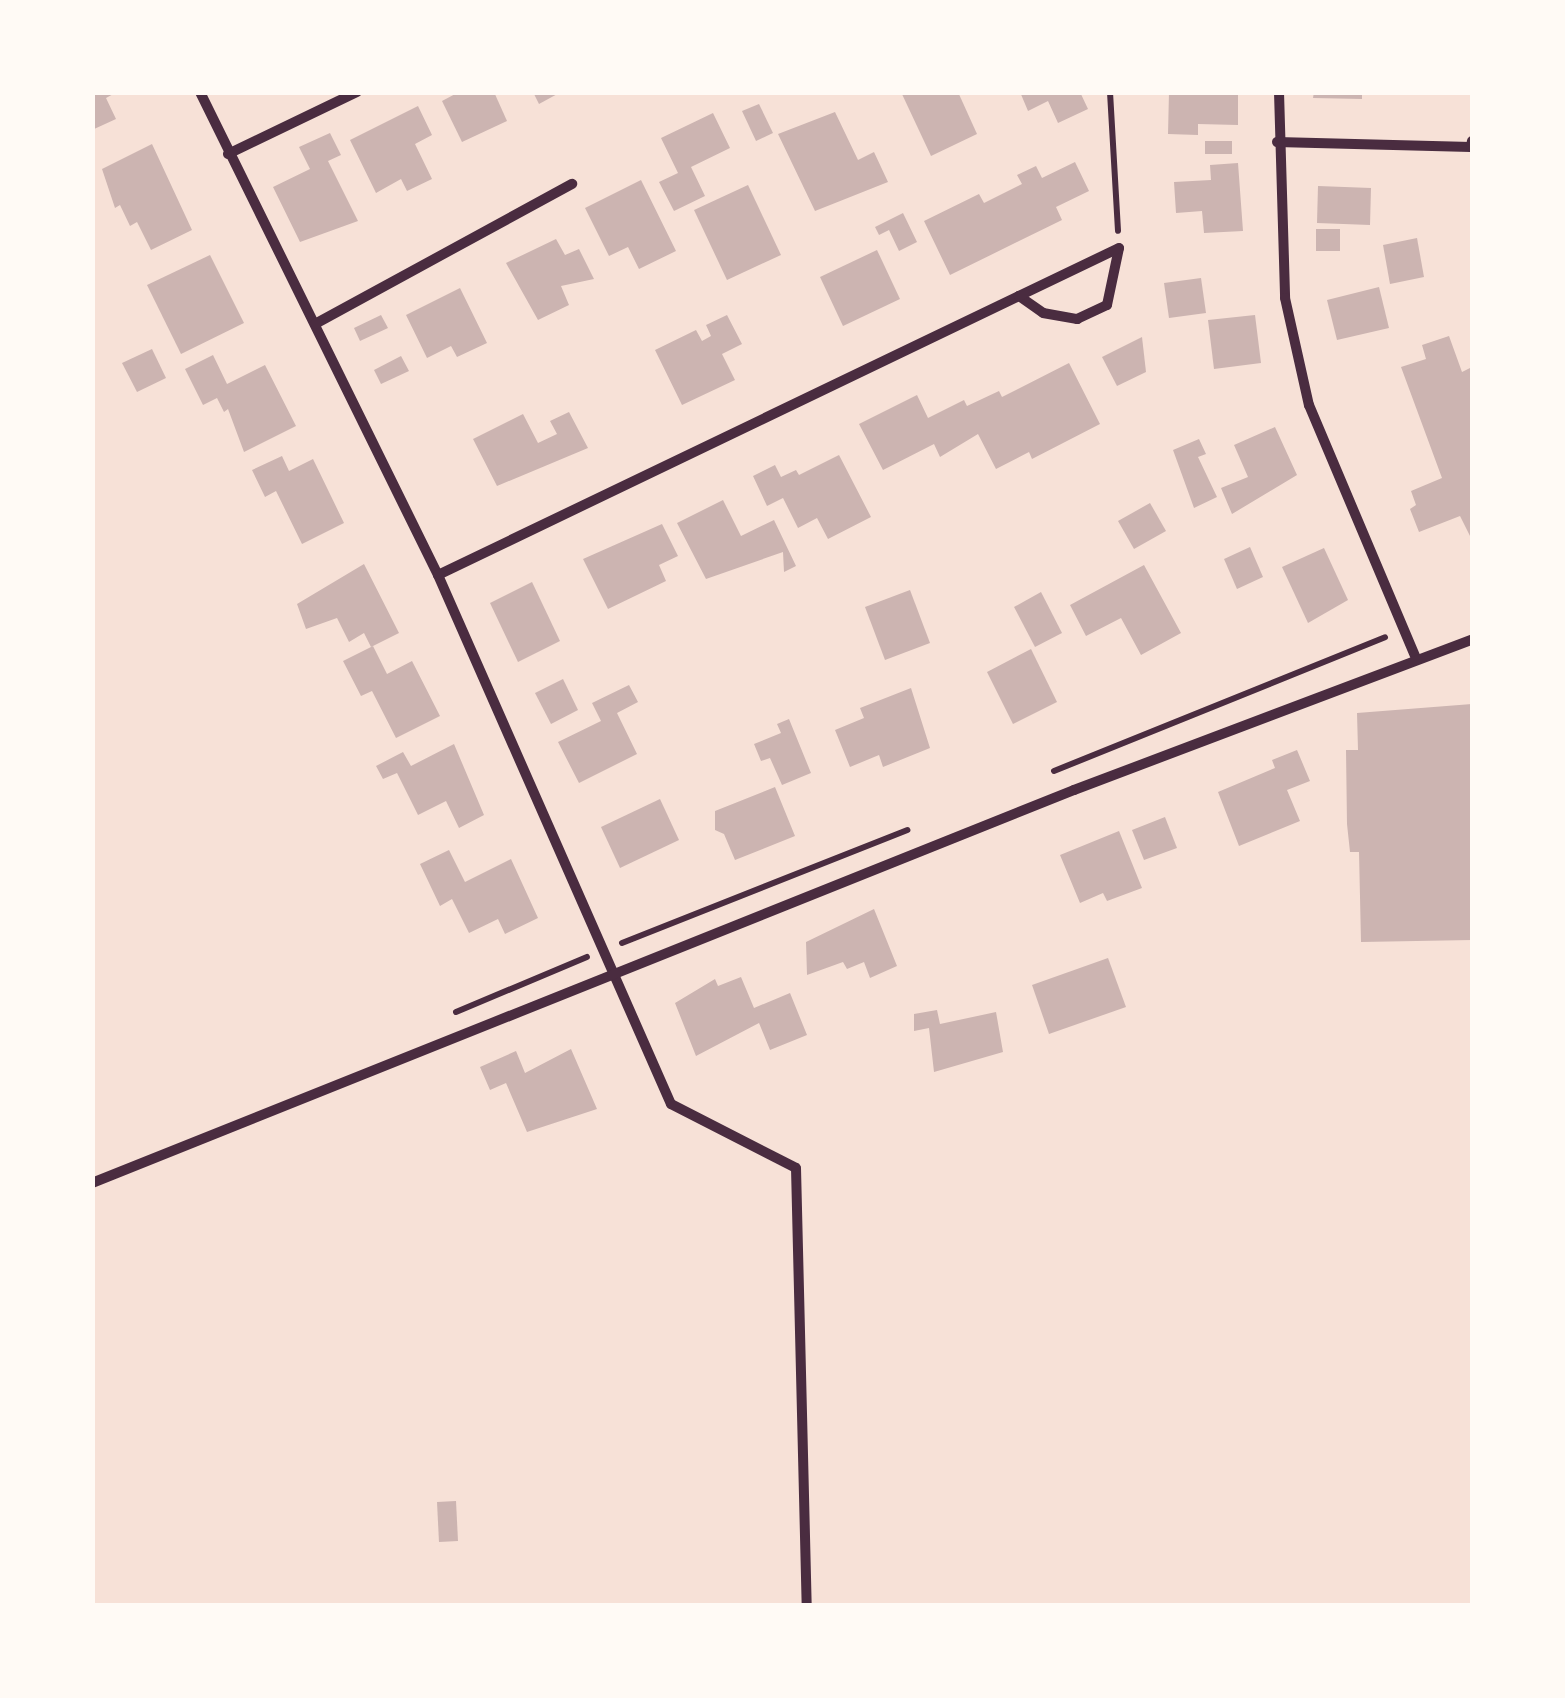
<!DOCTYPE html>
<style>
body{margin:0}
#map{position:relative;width:1565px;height:1698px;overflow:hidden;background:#f7e1d7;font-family:Rubik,sans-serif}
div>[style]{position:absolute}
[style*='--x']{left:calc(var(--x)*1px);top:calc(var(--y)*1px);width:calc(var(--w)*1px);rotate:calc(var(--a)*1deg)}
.building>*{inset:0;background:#ccb4b1}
.path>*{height:6px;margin:-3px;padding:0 3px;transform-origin:3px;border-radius:3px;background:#4a2c40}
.minor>*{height:10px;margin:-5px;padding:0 5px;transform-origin:5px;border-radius:5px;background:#4a2c40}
span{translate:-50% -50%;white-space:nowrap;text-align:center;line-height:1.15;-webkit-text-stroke:10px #fffaf5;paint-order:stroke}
.frame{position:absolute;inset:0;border:95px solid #fffaf5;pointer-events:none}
</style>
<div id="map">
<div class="building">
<i style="clip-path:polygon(92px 92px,117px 92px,106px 98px,116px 119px,92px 130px)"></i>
<i style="clip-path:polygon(459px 92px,494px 92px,507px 121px,462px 142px,442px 101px)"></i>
<i style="clip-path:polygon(533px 92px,561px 92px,539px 104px)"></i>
<i style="clip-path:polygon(901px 92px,958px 92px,977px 134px,931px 156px)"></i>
<i style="clip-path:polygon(1020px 92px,1080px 92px,1088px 109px,1058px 123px,1048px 101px,1028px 111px)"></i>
<i style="clip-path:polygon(1169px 92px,1238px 92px,1238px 125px,1198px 124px,1198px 135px,1168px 134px)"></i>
<i style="clip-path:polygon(1314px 92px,1362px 92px,1362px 99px,1313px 98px)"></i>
<i style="clip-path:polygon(759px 104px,773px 133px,756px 141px,742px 111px)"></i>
<i style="clip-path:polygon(418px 106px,432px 135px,415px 144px,432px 179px,407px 191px,401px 179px,376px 193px,350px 140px)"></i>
<i style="clip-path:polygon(835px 112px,858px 160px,874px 152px,888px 182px,815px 211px,778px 134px)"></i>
<i style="clip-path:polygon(713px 113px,730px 148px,691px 167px,705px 196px,674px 211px,659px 182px,678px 173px,661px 138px)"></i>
<i style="clip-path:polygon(330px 133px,341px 155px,328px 161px,358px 221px,300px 242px,273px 187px,310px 169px,299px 147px)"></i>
<i style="clip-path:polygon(1205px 141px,1232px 141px,1232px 154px,1205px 154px)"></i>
<i style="clip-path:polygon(152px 144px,192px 230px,151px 250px,137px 222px,130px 226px,120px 205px,115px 208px,102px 169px)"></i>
<i style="clip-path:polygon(1075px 162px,1089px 191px,1056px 207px,1062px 220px,950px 275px,924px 221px,979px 194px,984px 203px,1022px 184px,1017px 175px,1036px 166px,1042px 178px)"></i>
<i style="clip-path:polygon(1238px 163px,1243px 231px,1204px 233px,1202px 211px,1176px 213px,1174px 182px,1211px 180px,1210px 165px)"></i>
<i style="clip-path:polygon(641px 180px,676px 251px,639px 269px,628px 247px,609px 256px,585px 208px)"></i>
<i style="clip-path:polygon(748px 185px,781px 255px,727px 280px,694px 210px)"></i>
<i style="clip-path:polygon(1318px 186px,1371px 188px,1370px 225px,1317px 223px)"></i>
<i style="clip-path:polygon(903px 213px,917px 242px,899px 251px,889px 230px,879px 235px,875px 227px)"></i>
<i style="clip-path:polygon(1316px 229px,1340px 229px,1340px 251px,1316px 251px)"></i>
<i style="clip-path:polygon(1417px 238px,1424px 277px,1390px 284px,1383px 245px)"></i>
<i style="clip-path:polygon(556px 239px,565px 255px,579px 249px,594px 279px,561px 286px,569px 305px,538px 320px,506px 263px)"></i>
<i style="clip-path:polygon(877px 250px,900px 299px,843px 326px,820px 277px)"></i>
<i style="clip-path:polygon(210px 255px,244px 323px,181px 354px,147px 285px)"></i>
<i style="clip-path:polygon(1201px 278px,1206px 313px,1169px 318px,1164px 283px)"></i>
<i style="clip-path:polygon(1379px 287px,1389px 328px,1337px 340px,1327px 300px)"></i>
<i style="clip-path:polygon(460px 288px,487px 343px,457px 357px,451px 346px,427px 358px,406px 315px)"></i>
<i style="clip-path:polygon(381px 315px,388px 328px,360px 341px,354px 328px)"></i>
<i style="clip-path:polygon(727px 315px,742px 344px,722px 354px,735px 380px,682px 405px,655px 350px,696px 330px,702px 341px,711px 336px,706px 325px)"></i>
<i style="clip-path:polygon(1255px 315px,1261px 363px,1214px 369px,1208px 320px)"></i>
<i style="clip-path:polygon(1449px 336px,1462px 372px,1472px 367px,1472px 540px,1460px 516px,1419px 532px,1410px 509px,1416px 505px,1411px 491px,1442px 478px,1401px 367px,1426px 359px,1422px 345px)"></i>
<i style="clip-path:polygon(1142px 337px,1146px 372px,1117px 386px,1102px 357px)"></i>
<i style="clip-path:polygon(152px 349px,166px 378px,137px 392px,122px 363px)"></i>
<i style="clip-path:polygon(213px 355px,227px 384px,265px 365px,296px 426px,244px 452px,228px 409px,224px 412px,217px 398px,203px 405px,185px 369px)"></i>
<i style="clip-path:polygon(401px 356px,409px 371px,381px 384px,374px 370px)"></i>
<i style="clip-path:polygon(1069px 363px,1100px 424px,1032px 459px,1029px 452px,996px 469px,978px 434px,940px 457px,934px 444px,883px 470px,859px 424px,917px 395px,928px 418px,964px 400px,967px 406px,999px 391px,1002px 397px)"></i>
<i style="clip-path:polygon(569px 412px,588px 448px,497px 486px,473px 439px,523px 414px,538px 443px,557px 434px,550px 421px)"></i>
<i style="clip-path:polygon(1275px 427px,1297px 475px,1232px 514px,1221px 488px,1248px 477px,1234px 445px)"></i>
<i style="clip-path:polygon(1199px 439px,1206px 454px,1198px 457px,1217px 497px,1194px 508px,1173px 450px)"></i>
<i style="clip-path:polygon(839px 455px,871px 517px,828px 539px,817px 518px,798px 528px,783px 498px,767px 506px,753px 476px,775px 465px,781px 477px,796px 470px,799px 475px)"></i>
<i style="clip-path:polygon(282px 456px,289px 471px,313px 459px,344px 523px,302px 544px,276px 491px,265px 497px,252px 470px)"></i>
<i style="clip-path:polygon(723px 500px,741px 536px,774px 520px,796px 566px,784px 572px,783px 552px,706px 579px,677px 523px)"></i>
<i style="clip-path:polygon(1150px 503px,1166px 531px,1134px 549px,1118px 521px)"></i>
<i style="clip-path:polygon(662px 524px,678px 556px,659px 565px,666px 581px,608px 609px,583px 559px)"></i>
<i style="clip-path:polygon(1250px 547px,1263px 577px,1237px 589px,1224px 559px)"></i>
<i style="clip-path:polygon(1324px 548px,1348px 600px,1308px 623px,1282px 567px)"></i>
<i style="clip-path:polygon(364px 564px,399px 633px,371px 647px,364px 633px,349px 642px,337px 618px,306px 629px,297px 604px)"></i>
<i style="clip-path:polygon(1144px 565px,1181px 633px,1141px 655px,1121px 618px,1086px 636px,1070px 605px)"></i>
<i style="clip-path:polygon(532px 582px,560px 641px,518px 662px,490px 603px)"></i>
<i style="clip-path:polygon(910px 590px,930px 643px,885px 660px,865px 607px)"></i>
<i style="clip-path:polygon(1041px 592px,1062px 633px,1035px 647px,1014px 607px)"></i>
<i style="clip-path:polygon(373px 646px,387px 674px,412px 661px,440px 716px,396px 738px,372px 691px,361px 696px,343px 661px)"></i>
<i style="clip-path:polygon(1031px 649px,1057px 702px,1013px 724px,987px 672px)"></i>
<i style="clip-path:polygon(563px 679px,578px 710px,551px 724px,535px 693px)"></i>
<i style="clip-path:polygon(629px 685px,638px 702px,617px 713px,637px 754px,579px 783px,558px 742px,601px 721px,592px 703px)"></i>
<i style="clip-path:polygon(911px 688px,930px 748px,883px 767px,879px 755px,850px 767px,835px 730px,864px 718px,860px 708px)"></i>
<i style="clip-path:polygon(1472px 704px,1472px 940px,1361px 942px,1359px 852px,1350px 852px,1347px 824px,1346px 750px,1358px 750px,1357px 713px)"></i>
<i style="clip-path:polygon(789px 719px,811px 773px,782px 785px,770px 758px,761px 761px,754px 744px,781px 733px,777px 724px)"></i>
<i style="clip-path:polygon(454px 744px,484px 815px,459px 828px,446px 801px,418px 815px,397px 773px,383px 779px,376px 766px,403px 752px,411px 766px)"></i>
<i style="clip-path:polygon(1297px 750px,1310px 781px,1287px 790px,1300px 821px,1239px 846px,1218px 792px,1275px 768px,1272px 760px)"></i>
<i style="clip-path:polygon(775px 787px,795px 836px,735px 860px,724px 834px,715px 830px,715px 811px)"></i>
<i style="clip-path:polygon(660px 799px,679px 840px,620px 868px,601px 827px)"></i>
<i style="clip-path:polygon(1165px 817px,1177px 848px,1144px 860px,1132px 830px)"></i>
<i style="clip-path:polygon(1119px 831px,1142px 888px,1107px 901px,1103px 893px,1080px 903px,1060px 855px)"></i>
<i style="clip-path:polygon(449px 850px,465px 882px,511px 859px,538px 918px,505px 934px,498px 919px,469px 933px,452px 899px,440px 906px,420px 864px)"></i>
<i style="clip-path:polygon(874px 909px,897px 966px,870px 978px,864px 962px,847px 969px,843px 962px,807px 975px,806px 942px)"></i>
<i style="clip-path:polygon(1108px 958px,1126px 1007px,1049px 1034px,1032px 985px)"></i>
<i style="clip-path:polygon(741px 977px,754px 1008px,790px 993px,807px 1035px,770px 1050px,759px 1023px,696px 1056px,675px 1003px,715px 979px,718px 986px)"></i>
<i style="clip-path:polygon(937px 1010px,940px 1024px,996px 1012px,1003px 1052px,934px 1072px,929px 1028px,914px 1031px,914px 1014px)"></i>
<i style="clip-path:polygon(571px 1049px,597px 1109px,527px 1132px,506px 1083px,490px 1090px,480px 1067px,516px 1051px,525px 1073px)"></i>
<i style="clip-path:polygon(456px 1501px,458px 1541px,439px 1542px,437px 1502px)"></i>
</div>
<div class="path">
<i style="--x:1110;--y:92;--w:139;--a:86.7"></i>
<i style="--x:1054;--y:771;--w:357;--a:-22"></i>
<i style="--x:622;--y:943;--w:307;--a:-21.6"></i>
<i style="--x:456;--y:1012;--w:142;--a:-22.8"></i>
</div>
<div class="minor">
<i style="--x:200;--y:92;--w:538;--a:63.77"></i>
<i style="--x:438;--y:575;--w:578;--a:66.23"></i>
<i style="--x:671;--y:1104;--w:140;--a:27.1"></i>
<i style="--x:796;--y:1168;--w:438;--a:88.6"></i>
<i style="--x:1279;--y:92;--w:206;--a:88.3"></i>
<i style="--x:1285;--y:298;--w:110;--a:77.4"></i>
<i style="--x:1309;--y:405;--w:272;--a:67.1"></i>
<i style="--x:1277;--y:142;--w:194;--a:1.5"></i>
<i style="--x:1471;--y:147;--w:6;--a:-81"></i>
<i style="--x:228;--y:154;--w:143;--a:-25.7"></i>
<i style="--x:315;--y:324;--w:293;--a:-28.6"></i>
<i style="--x:438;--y:575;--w:645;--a:-25.65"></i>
<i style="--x:1019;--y:296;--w:29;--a:35"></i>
<i style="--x:1043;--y:313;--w:35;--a:10"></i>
<i style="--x:1077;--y:319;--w:33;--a:-25"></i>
<i style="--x:1107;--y:305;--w:58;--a:-78.1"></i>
<i style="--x:1119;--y:248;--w:111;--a:154.4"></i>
<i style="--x:92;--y:1183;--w:1058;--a:-21.81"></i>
<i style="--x:1074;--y:790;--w:425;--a:-20.7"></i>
</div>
<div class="frame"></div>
</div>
